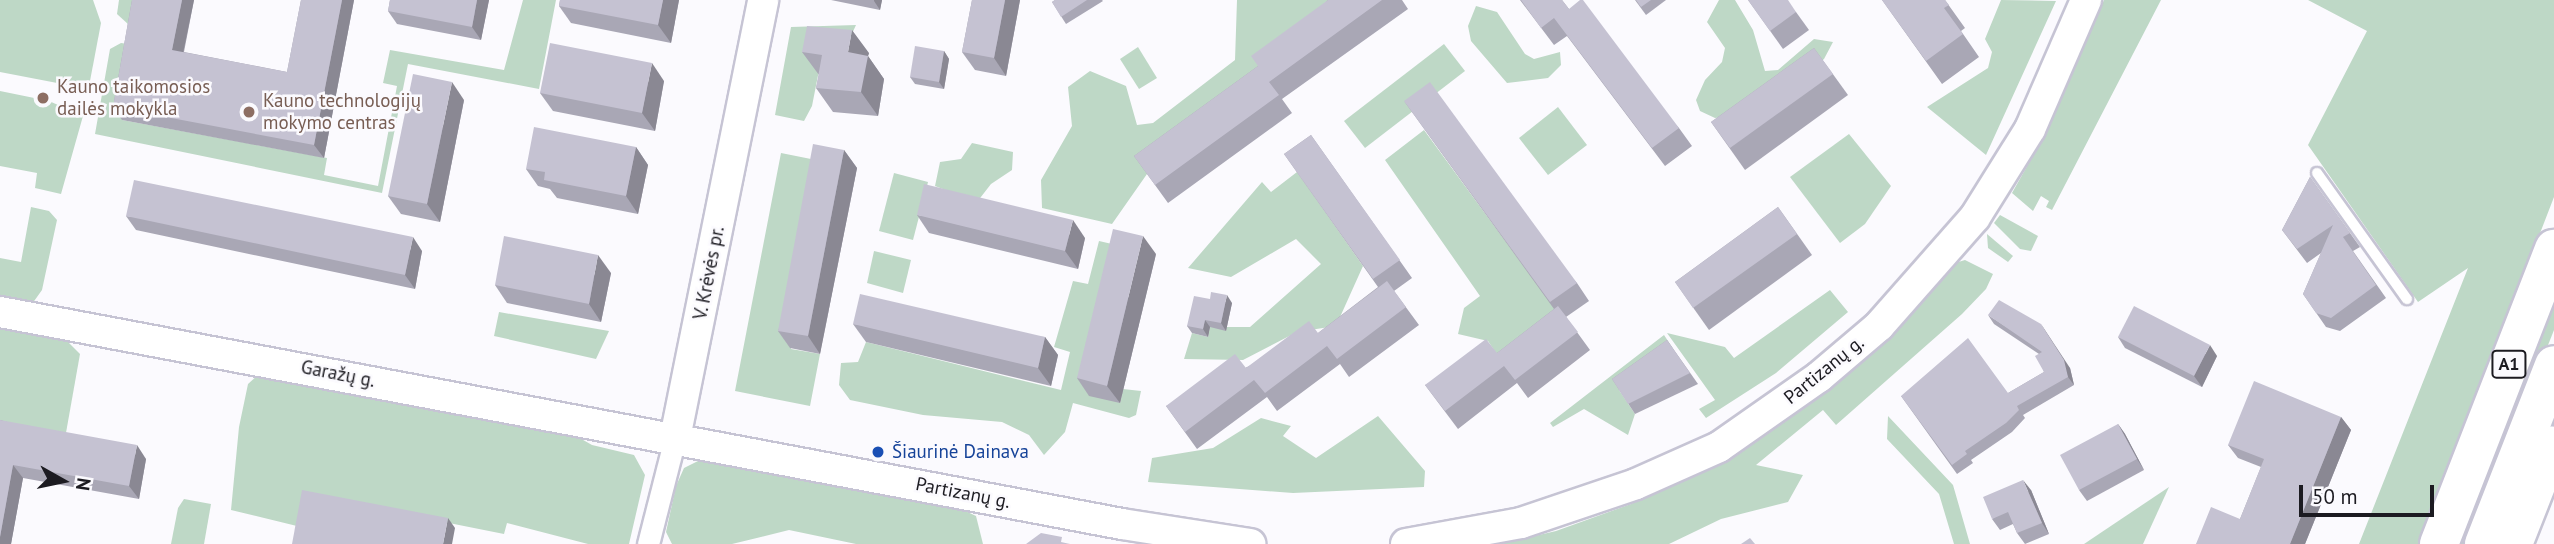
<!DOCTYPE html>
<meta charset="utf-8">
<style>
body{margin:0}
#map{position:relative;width:2554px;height:544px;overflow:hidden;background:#fbfafe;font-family:"PT Sans",sans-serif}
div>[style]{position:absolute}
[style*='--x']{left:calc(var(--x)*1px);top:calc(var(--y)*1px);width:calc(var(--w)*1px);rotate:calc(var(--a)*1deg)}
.green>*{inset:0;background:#bed8c6}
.roads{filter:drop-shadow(2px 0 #c6c4d4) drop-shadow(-2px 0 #c6c4d4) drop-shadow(0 2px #c6c4d4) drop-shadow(0 -2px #c6c4d4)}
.lane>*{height:10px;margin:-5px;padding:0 5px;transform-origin:5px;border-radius:5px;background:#fff}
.street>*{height:21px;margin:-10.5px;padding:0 10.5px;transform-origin:10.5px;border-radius:10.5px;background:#fff}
.secondary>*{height:30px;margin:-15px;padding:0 15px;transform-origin:15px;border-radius:15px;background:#fff}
.highway>*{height:38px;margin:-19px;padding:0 19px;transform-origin:19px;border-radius:19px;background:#fff}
.wall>*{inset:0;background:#a9a7b5}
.shaded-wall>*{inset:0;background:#8a8893}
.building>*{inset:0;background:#c5c2d2}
.dots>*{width:19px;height:19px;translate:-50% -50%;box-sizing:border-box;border:4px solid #fbfafe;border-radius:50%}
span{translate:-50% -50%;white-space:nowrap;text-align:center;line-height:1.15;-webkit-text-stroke:5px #fbfafe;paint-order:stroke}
.shield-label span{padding:2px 5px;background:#fbfafe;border:2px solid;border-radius:5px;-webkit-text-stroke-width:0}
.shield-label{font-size:18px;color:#1c1b21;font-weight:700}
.education-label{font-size:19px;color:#785e54}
.left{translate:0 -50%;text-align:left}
.street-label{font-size:19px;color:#1c1b21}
.transit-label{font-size:19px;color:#164399}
.north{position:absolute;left:28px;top:446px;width:70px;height:70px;-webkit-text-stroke:5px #fbfafe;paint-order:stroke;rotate:99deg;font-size:19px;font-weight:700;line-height:28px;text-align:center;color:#1c1b21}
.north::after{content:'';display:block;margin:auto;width:24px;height:32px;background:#1c1b21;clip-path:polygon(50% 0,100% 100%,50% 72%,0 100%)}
.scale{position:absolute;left:2299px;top:485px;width:135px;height:32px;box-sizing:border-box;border:4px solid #1c1b21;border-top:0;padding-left:9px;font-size:21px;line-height:24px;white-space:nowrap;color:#1c1b21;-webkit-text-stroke:5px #fbfafe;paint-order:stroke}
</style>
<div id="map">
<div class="green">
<i style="clip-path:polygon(0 0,93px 0,101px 23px,90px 81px,78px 87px,0 72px)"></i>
<i style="clip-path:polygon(119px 0,143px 0,129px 25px,117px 14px)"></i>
<i style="clip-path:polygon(523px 0,556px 0,539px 89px,408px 64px,382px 193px,95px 134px,110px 49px,121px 43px,135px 45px,122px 120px,327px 158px,324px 175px,378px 186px,397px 86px,383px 83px,390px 50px,504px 70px)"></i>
<i style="clip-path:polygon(1237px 0,1366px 0,1147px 174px,1112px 224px,1042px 208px,1041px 180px,1072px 126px,1068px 87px,1090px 71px,1126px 86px,1137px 125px,1153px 123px,1235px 60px)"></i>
<i style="clip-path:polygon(1719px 0,1735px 0,1753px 30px,1765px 71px,1778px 70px,1814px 39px,1833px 42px,1824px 59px,1753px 114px,1715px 118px,1700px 111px,1696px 100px,1705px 80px,1722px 62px,1725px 48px,1707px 22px)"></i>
<i style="clip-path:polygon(2001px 0,2056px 1px,1986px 155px,1927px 107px,1988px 68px,1992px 52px,1985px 39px)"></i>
<i style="clip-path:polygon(2104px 0,2161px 0,2052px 210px,2046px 207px,2049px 201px,2041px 196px,2033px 211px,2012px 193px,2048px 129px)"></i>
<i style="clip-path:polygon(2308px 0,2554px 0,2554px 197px,2420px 544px,2359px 544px,2468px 268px,2418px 302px,2308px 145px,2367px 31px)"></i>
<i style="clip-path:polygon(1476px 6px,1497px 12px,1525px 54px,1534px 59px,1560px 52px,1561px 65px,1548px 78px,1507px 83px,1471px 41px,1468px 26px)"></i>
<i style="clip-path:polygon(856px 25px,845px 49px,823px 50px,812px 106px,804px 121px,775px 115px,791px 27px)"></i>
<i style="clip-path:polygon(1444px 44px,1465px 71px,1365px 148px,1344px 121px)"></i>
<i style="clip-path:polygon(1138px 47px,1157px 78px,1139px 89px,1120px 59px)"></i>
<i style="clip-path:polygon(0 91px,49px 101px,83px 116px,61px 194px,35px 188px,37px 173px,0 166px)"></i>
<i style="clip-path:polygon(1558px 107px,1587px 145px,1548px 175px,1519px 138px)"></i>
<i style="clip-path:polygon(1424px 130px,1563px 320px,1498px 356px,1488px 341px,1458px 334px,1464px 308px,1480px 296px,1385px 160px)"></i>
<i style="clip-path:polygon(1849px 134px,1891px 186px,1865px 224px,1840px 243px,1790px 177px)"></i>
<i style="clip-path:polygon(972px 143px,1013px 152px,1012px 170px,991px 184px,977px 202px,935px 186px,940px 162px,961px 159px)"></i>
<i style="clip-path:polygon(781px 153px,826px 162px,791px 349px,820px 354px,810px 406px,735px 391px)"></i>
<i style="clip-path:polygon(1297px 172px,1363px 266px,1336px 326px,1297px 332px,1243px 360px,1184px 359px,1192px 333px,1208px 337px,1210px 327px,1250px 327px,1321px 264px,1296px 239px,1231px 277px,1188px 268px,1262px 182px,1271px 192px)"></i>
<i style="clip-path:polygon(894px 173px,928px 182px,913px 240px,879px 231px)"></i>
<i style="clip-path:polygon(31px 207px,49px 211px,57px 220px,42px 290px,32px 304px,0 297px,0 258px,21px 262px)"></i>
<i style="clip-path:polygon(2000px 215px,2038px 236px,2031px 251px,2020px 249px,1994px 223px)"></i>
<i style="clip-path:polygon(1987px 234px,2013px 256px,2008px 262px,1988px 248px)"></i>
<i style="clip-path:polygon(1099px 241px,1125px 247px,1120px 403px,1123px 389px,1141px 391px,1136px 415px,1129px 418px,1073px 403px,1065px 432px,1044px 455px,1029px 435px,1002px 422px,923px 415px,850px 400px,839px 385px,841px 363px,858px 362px,866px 342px,1061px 390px,1070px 352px,1054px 347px,1073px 281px,1088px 284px)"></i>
<i style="clip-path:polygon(874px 251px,911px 260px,903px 293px,867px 283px)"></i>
<i style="clip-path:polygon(1965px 260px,1993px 274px,1986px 289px,1962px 314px,1836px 425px,1823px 410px,1756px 465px,1803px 475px,1788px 502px,1721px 519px,1669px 544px,1500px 544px,1556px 531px,1631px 504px,1722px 463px,1783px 423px,1857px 363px,1955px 263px)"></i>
<i style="clip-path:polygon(1830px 290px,1848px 312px,1776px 373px,1706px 418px,1699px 409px,1715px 400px,1667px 333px,1725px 347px,1734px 358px)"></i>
<i style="clip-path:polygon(2554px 292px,2554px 330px,2469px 544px,2456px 544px)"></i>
<i style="clip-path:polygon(499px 312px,609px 331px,596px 359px,494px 336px)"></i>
<i style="clip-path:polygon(0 326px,65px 339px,80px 354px,64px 444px,0 432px)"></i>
<i style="clip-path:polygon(1664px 335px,1674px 350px,1619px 390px,1635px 414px,1628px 435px,1584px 409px,1553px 427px,1550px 423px)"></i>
<i style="clip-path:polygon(259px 374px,569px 432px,592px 445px,634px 455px,645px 475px,629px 544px,588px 544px,507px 523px,504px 534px,309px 495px,301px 527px,231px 510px,239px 427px,248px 384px)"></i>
<i style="clip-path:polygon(1378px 416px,1425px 471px,1424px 487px,1293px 493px,1148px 482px,1152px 458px,1213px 448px,1261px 418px,1291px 426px,1283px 436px,1316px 458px)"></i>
<i style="clip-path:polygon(1888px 416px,1953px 485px,1970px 544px,1954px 544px,1939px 494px,1887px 439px)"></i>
<i style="clip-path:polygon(702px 459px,959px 508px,976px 516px,983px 544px,856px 544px,789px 530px,732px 544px,672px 544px,666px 532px,676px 486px,684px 468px)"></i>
<i style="clip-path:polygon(2169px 487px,2143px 544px,2084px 544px)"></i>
<i style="clip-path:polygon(184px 499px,211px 504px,204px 544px,171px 544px,178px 508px)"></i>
</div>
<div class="roads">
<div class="lane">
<i style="--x:2317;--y:173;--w:155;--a:54.5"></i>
</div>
<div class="street">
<i style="--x:648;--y:544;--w:109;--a:-75.7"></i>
</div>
<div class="secondary">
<i style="--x:0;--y:312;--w:1142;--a:10.7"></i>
<i style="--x:1122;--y:524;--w:130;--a:8.9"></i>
<i style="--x:675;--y:438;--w:447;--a:-78.6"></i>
<i style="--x:1406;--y:544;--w:117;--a:-10.3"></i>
<i style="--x:1521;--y:523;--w:121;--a:-18.7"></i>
<i style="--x:1636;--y:484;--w:91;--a:-24"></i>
<i style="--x:1719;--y:447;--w:122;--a:-35"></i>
<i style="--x:1819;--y:377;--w:79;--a:-40.4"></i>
<i style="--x:1879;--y:326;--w:145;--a:-48.6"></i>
<i style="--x:1975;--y:217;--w:104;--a:-58"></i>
<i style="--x:2030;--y:129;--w:141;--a:-66.5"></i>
</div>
<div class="highway">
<i style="--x:2439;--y:544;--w:317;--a:-68.7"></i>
<i style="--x:2484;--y:544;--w:192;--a:-68.6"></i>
<i style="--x:2513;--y:544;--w:106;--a:-68.5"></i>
</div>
</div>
<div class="wall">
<i style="clip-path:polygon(132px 0,194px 0,184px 52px,287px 72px,301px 0,354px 0,324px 158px,122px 120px,113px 107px)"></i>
<i style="clip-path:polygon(390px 0,489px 0,481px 40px,397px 24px,388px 11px)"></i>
<i style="clip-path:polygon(560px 0,679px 0,671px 43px,571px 23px,559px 6px)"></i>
<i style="clip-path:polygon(831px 0,882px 0,880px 10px)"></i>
<i style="clip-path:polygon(972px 0,1020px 0,1006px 76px,975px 70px,962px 52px)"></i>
<i style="clip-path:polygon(1055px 0,1102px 0,1103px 1px,1066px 24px,1052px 2px)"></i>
<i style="clip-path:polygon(1328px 0,1402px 0,1408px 9px,1282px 99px,1292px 113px,1168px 203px,1134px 156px,1258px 66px)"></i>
<i style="clip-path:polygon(1520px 0,1562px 0,1569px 9px,1679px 128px,1692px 146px,1665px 166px,1567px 36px,1554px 45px)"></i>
<i style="clip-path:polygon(1635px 0,1666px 0,1646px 15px)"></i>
<i style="clip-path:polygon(1748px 0,1796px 12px,1809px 30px,1783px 49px)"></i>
<i style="clip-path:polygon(1882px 0,1945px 0,1965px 28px,1961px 31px,1979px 57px,1942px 84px)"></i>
<i style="clip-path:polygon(1814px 48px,1848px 95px,1745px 170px,1711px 122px)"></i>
<i style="clip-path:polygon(944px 51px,949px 59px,944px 89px,915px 84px,910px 77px)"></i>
<i style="clip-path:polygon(802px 52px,869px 53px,868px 56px,884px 79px,878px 116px,833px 112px,816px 88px,819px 75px)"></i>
<i style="clip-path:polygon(664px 81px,655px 131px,553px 111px,540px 93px)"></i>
<i style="clip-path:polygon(464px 100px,440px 222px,401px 214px,388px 196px)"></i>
<i style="clip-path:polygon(1404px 101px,1577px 283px,1589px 301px,1566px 317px,1590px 350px,1528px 398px,1517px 383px,1458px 429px,1425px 385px,1497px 353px,1554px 309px)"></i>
<i style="clip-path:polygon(1311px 135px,1412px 278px,1394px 291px,1419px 325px,1349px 377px,1340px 364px,1277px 411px,1267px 397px,1197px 449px,1166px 406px,1318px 333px,1378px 287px,1284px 154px)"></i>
<i style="clip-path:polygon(636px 147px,648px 165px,638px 214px,557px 198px,550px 189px,538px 186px,526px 169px)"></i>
<i style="clip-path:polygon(844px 150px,857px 168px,820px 354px,790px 348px,778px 331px)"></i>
<i style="clip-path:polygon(2310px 177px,2360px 247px,2353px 251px,2386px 298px,2340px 331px,2326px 327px,2303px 294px,2321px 253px,2307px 263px,2282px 230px)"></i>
<i style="clip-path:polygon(1778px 207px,1812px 255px,1709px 330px,1675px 282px)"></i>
<i style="clip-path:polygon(917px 215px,1085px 238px,1078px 269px,929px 233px)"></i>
<i style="clip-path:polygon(126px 216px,422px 251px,415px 289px,136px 230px)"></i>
<i style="clip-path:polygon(1156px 254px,1120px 403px,1089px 396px,1077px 378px)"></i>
<i style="clip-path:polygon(611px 273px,601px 322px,507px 303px,495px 285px)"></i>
<i style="clip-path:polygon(1210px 299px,1232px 303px,1226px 331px,1210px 327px,1208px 337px,1192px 333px,1187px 326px)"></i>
<i style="clip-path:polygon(1988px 315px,2070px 368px,2074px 385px,2023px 415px,2025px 418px,2012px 432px,1971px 460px,1973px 463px,1957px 474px,1901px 396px,2008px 393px,2044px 372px,2039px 354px,1994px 324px)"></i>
<i style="clip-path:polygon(853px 324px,1045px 337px,1058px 355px,1051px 386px,866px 342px)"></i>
<i style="clip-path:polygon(2118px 337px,2217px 356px,2202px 387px,2125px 348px)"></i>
<i style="clip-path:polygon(1667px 340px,1698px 384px,1635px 414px,1612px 379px)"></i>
<i style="clip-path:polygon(2341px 417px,2351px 430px,2305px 544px,2196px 544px,2240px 519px,2261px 467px,2238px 458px,2228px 445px)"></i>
<i style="clip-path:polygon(0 420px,146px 459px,139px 499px,23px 478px,11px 544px,0 544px)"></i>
<i style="clip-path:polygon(2118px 424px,2125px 434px,2144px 470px,2087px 501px,2079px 490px)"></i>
<i style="clip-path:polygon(2031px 490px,2049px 534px,2025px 544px,2017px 533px,2013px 524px,2000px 530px,1992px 519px)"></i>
</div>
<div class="shaded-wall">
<i style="clip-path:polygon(182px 0,194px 0,181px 63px,172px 50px)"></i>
<i style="clip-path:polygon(342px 0,354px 0,324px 158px,314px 145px)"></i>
<i style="clip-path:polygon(477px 0,489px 0,481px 40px,472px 27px)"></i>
<i style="clip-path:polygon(663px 0,679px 0,671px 43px,658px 25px)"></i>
<i style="clip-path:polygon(874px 0,882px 0,880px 10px,874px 1px)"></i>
<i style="clip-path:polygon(1005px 0,1020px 0,1006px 76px,994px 58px)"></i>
<i style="clip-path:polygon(852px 30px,869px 53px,868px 56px,884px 79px,878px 116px,861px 92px,848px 52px)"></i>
<i style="clip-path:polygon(944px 51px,949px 59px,944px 89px,939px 82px)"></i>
<i style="clip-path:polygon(652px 63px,664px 81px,655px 131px,642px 113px)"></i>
<i style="clip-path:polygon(452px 82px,464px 100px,440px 222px,427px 204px)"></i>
<i style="clip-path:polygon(636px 147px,648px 165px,638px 214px,626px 196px)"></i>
<i style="clip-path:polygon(844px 150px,857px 168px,820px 354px,808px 336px)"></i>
<i style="clip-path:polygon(1073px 220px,1085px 238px,1078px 269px,1065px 251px)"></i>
<i style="clip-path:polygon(1143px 236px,1156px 254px,1120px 403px,1107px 386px)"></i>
<i style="clip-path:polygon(413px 237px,422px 251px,415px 289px,405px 275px)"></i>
<i style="clip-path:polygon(598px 255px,611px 273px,601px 322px,589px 304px)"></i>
<i style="clip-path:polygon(1227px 295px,1232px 303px,1226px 331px,1221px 323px)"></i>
<i style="clip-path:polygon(1205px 320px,1210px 327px,1208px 337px,1203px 329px)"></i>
<i style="clip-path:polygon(2041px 324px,2070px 368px,2074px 385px,2068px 377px)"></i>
<i style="clip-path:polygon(1045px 337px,1058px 355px,1051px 386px,1038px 368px)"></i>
<i style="clip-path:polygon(2210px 345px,2217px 356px,2202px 387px,2194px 376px)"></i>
<i style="clip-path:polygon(2341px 417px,2351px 430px,2305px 544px,2290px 544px)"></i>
<i style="clip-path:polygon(2118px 424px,2125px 434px,2144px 470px,2137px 459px)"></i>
<i style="clip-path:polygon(137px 445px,146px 459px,139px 499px,129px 486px)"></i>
<i style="clip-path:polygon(13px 465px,23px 478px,11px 544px,0 544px,0 537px)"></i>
<i style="clip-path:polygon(2023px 480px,2031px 490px,2049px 534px,2042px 523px)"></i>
<i style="clip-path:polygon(448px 518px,455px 528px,452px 544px,443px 544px)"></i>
</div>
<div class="building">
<i style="clip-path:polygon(132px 0,182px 0,172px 50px,287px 72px,301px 0,342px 0,314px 145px,113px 107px)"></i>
<i style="clip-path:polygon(390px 0,477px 0,472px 27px,388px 11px)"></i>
<i style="clip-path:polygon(560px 0,663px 0,658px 25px,559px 6px)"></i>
<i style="clip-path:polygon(972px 0,1005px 0,994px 58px,962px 52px)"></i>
<i style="clip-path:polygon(1055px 0,1087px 0,1061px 17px,1052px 2px)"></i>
<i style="clip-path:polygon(1328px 0,1382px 0,1269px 82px,1279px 95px,1155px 185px,1134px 156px,1258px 66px,1251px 56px)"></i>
<i style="clip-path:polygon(1521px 0,1562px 0,1569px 9px,1580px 0,1583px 0,1679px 128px,1652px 148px,1554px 18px,1541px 28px)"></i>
<i style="clip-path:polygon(1636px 0,1651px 0,1641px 7px)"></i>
<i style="clip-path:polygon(1748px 0,1788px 0,1796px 12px,1770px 31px)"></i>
<i style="clip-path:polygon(1882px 0,1945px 0,1949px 5px,1944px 8px,1963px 34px,1926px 61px)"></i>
<i style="clip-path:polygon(807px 26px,852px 30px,848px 52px,868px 56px,861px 92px,816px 88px,822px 55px,802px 52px)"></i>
<i style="clip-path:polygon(550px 43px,652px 63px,642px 113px,540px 93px)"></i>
<i style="clip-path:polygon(915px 46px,944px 51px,939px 82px,910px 77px)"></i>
<i style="clip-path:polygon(1814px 48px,1833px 74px,1730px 148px,1711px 122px)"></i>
<i style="clip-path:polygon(413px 74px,452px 82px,427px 204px,388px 196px)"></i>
<i style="clip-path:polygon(1430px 82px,1577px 283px,1550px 302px,1404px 101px)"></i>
<i style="clip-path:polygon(534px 127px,636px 147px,626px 196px,544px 180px,545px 172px,526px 169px)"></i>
<i style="clip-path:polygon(1311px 135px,1400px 260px,1373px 279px,1284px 154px)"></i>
<i style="clip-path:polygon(813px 144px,844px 150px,808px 336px,778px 331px)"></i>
<i style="clip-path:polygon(2310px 177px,2350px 233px,2343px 237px,2376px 285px,2331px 318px,2316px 313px,2303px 294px,2333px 225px,2297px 249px,2282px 230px)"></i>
<i style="clip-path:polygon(134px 180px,413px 237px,405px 275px,126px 216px)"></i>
<i style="clip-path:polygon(924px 184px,1073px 220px,1065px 251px,917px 215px)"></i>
<i style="clip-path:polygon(1778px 207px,1797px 234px,1693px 308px,1675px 282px)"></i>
<i style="clip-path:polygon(1113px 229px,1143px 236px,1107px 386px,1077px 378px)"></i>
<i style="clip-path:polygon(504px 236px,598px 255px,589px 304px,495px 285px)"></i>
<i style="clip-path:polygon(1387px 281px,1406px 307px,1337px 359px,1327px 346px,1265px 393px,1254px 380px,1185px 432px,1166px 406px,1235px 354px,1246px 368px,1309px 321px,1318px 333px)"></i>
<i style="clip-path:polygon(1211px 292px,1227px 295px,1221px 323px,1205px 320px,1203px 329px,1187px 326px,1194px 296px,1210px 299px)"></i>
<i style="clip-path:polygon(860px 294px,1045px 337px,1038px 368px,853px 324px)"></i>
<i style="clip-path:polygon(1999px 300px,2041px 324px,2064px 360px,2068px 377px,2017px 406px,2019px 410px,2006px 423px,1965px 451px,1967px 454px,1952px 465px,1901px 396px,1968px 338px,2008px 393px,2044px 372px,2035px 356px,2042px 352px,1988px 315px)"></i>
<i style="clip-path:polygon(1558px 306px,1578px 332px,1515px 380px,1504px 366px,1445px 411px,1425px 385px,1486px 339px,1497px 353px)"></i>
<i style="clip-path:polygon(2134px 306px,2210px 345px,2194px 376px,2118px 337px)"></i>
<i style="clip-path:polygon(1667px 340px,1690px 373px,1628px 404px,1612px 379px)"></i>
<i style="clip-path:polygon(2254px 381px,2341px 417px,2290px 544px,2196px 544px,2211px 507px,2240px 519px,2264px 459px,2228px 445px)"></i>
<i style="clip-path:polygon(0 420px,137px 445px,129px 486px,13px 465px,0 537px)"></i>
<i style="clip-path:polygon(2118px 424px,2137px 459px,2079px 490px,2060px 455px)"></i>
<i style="clip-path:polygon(2023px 480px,2042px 523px,2017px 533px,2008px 512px,1992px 519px,1983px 497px)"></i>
<i style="clip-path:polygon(302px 490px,448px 518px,443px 544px,292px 544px)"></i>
<i style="clip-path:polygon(1041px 533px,1062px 537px,1061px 542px,1070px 544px,1026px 544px)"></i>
<i style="clip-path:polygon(1750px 538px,1755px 544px,1741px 544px)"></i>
</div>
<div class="dots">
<i style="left:43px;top:98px;background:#8d6e63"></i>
<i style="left:249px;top:112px;background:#8d6e63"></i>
<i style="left:878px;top:452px;background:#1a4fb4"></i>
</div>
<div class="shield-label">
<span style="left:2509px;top:364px">A1</span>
</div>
<div class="education-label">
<span class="left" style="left:57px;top:98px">Kauno taikomosios<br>dailės mokykla</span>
<span class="left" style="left:263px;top:112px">Kauno technologijų<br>mokymo centras</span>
</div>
<div class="street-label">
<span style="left:709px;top:273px;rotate:-79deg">V. Krėvės pr.</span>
<span style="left:1824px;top:370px;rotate:-39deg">Partizanų g.</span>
<span style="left:338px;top:374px;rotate:11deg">Garažų g.</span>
<span style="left:963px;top:493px;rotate:11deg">Partizanų g.</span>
</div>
<div class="transit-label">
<span class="left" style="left:892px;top:452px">Šiaurinė Dainava</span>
</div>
<div class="north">N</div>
<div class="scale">50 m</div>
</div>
